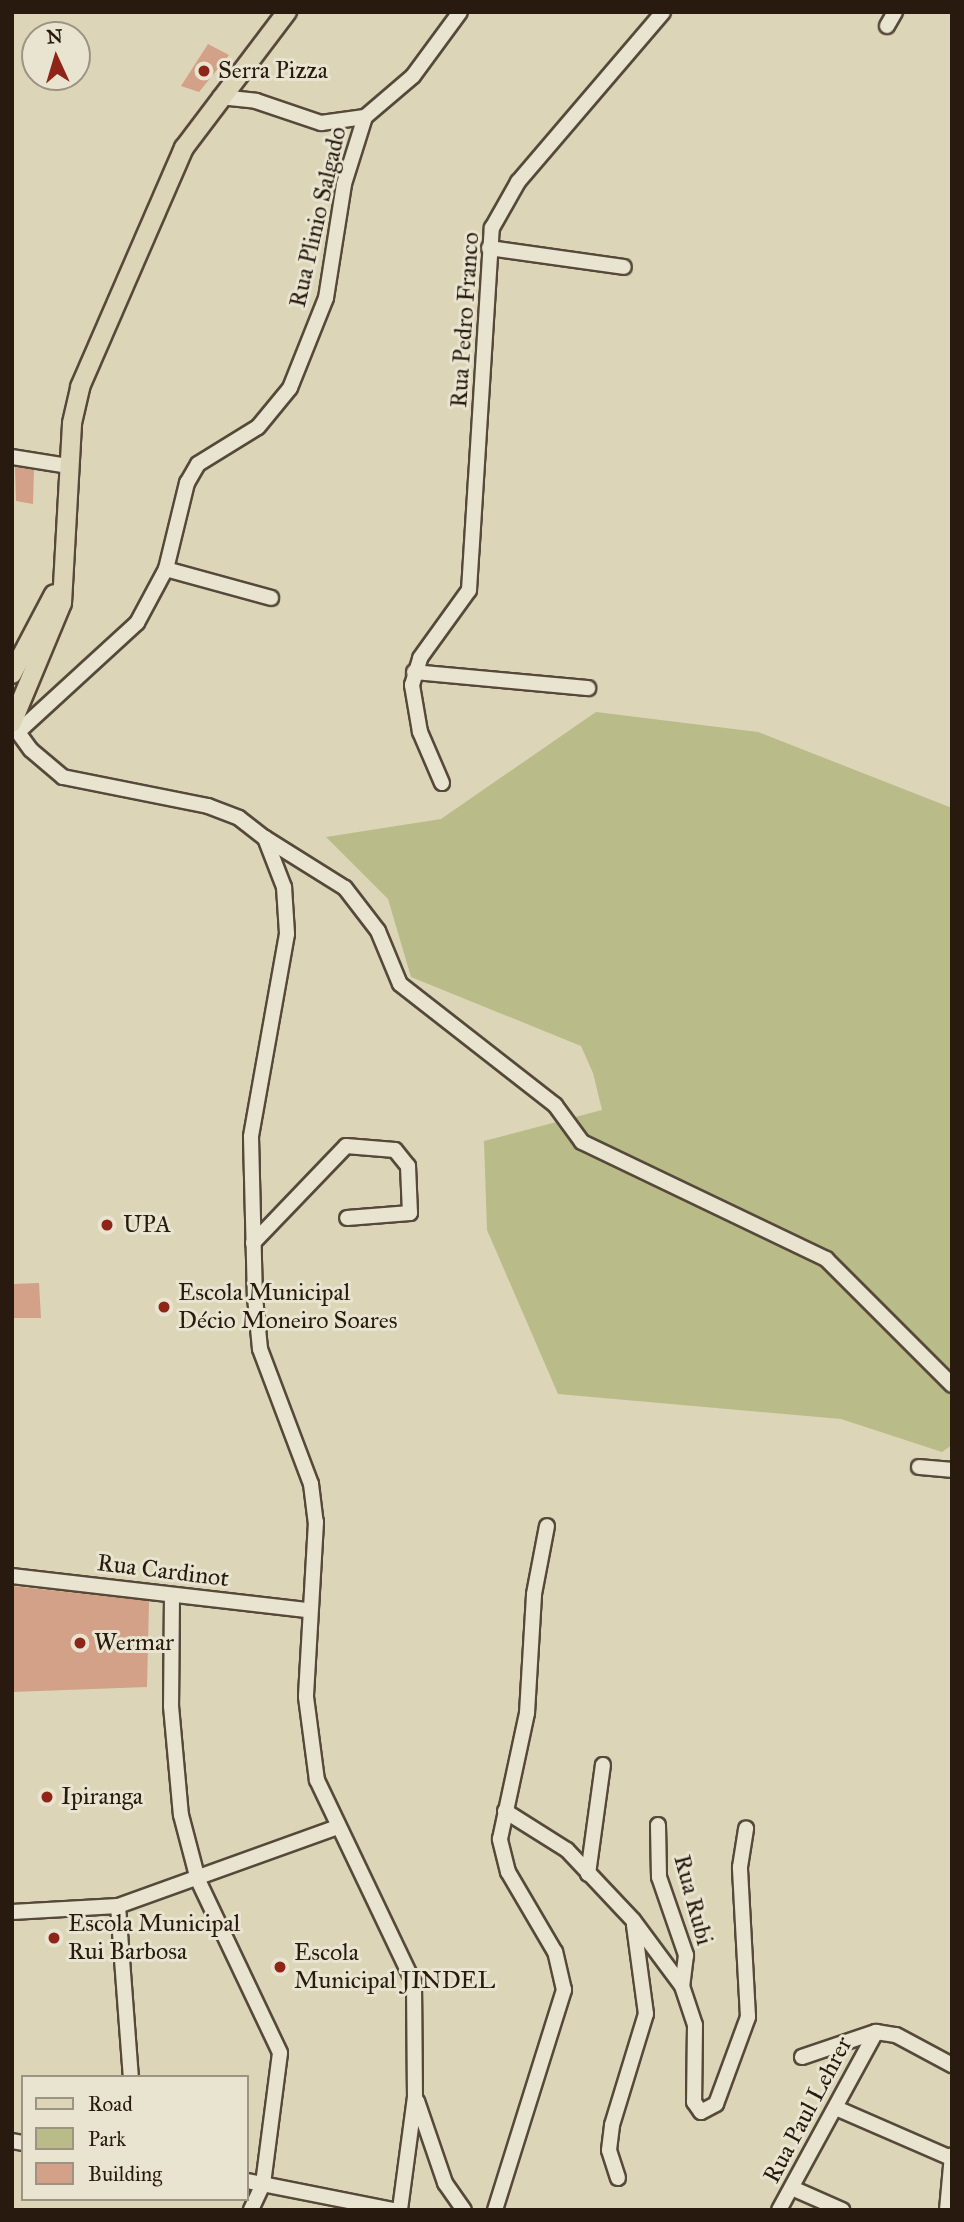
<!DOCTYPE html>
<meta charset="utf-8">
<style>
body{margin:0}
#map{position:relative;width:964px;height:2222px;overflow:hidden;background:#ddd5b7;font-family:"IM FELL Great Primer",serif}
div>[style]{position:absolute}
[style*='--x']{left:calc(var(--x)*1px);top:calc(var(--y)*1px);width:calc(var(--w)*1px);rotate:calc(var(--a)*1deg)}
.green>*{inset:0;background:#b9bb89}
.building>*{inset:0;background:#d2a188}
.roads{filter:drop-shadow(2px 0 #56493a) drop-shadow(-2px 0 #56493a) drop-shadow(0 2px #56493a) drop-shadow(0 -2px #56493a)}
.minor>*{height:14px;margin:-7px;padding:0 7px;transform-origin:7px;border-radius:7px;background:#e9e4d0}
.major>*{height:18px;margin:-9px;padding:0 9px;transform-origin:9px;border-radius:9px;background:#ddd5b7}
.dots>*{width:19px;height:19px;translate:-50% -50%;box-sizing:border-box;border:4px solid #e9e4d0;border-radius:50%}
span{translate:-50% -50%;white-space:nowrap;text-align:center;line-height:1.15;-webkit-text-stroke:6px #e9e4d0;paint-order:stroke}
.poi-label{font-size:24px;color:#291a10}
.left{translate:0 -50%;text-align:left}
.street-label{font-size:24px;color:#291a10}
.frame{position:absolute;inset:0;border:14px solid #291a10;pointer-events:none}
.legend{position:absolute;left:21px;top:2075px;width:228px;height:126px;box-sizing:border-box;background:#e9e4d0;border:2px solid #9c9383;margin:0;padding:9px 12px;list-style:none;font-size:21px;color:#291a10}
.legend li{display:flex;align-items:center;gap:14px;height:35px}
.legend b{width:35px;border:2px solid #9c9383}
.north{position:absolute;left:21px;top:21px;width:70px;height:70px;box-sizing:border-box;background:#e9e4d0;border:2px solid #9c9383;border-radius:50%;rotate:356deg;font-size:19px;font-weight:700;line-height:28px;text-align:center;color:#291a10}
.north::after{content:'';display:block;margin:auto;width:24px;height:32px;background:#8f2418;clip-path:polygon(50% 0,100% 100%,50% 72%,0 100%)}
</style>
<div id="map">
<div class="green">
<i style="clip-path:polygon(596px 712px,758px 732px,952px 808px,952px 1445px,942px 1452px,841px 1419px,558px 1394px,487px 1230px,484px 1141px,602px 1110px,593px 1073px,581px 1046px,411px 977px,388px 899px,326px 837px,441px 819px)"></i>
</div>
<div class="building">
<i style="clip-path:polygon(208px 44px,229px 55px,199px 92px,181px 86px)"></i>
<i style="clip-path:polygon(15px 467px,34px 470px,33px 504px,16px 501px)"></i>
<i style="clip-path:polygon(39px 1283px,41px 1318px,12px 1318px,12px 1284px)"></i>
<i style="clip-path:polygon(12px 1586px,149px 1601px,147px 1687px,12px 1692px)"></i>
</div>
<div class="roads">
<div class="minor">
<i style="--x:887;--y:26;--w:16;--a:-60"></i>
<i style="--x:220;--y:97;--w:36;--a:6"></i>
<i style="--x:256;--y:101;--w:69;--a:18.7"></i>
<i style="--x:321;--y:123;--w:44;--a:-7.8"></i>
<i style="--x:489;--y:248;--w:136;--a:8"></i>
<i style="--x:12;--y:457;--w:57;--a:9.1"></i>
<i style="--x:166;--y:569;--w:109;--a:15.4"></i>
<i style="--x:414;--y:672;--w:175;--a:5.3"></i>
<i style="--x:12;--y:724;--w:32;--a:54"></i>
<i style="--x:31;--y:750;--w:42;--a:40.2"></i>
<i style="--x:63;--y:777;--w:148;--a:11.3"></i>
<i style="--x:208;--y:806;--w:33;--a:21"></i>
<i style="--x:239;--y:818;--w:33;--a:38"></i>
<i style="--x:265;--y:838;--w:53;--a:68.8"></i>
<i style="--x:284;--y:887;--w:47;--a:86.3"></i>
<i style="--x:287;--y:934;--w:206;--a:100.1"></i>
<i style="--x:251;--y:1137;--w:160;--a:88.6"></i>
<i style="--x:255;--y:1297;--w:52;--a:84.5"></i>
<i style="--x:260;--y:1349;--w:144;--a:69.3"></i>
<i style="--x:311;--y:1484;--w:38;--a:83"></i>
<i style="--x:316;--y:1522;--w:175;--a:93.3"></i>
<i style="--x:306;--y:1697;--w:84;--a:82.5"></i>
<i style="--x:317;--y:1780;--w:225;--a:64.5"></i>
<i style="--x:414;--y:1983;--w:114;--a:89.5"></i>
<i style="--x:415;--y:2097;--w:114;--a:97.6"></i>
<i style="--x:19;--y:731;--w:160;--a:-42.5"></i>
<i style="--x:137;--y:623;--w:61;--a:-61.8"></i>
<i style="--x:166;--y:569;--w:89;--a:-76.3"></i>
<i style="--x:187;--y:483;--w:22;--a:-60"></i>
<i style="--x:198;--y:464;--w:70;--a:-31.7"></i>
<i style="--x:258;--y:427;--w:50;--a:-50.6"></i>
<i style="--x:290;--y:388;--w:97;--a:-68.2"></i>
<i style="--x:326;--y:298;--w:115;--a:-81"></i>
<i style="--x:344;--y:184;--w:70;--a:-72.6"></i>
<i style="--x:365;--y:117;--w:63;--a:-40.5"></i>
<i style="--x:413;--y:76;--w:79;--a:-53.7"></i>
<i style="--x:442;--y:783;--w:56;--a:-113.3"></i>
<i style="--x:420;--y:732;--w:48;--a:-99.7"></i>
<i style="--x:412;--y:685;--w:28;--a:-73"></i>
<i style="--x:420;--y:658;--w:84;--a:-54.2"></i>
<i style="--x:469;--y:590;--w:363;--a:-86.4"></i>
<i style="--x:492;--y:228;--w:53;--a:-60.5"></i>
<i style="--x:518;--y:182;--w:223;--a:-49.5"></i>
<i style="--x:265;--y:838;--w:94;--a:32"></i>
<i style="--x:345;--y:888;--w:54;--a:52.5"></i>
<i style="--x:378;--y:931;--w:57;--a:67.5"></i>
<i style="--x:400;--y:984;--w:197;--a:38"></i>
<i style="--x:555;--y:1105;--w:46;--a:53.9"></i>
<i style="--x:582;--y:1142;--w:271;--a:25.6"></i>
<i style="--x:826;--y:1259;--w:178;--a:45"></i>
<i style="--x:253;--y:1243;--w:134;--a:-46.2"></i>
<i style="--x:346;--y:1146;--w:49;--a:4.7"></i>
<i style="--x:395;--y:1150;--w:21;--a:51"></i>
<i style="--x:408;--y:1166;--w:47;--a:87.6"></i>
<i style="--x:410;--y:1213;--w:63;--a:175.5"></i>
<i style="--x:919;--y:1467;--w:33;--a:5"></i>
<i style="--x:12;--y:1576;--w:298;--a:6.6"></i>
<i style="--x:172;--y:1595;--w:111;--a:90.5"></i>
<i style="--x:171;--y:1706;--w:109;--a:84.8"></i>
<i style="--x:181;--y:1815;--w:67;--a:75.3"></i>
<i style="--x:198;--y:1880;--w:191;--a:64.6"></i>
<i style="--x:280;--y:2053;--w:132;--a:97.4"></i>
<i style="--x:263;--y:2184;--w:29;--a:115"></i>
<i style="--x:505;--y:1811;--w:73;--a:32.2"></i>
<i style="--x:567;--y:1850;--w:96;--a:46.7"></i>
<i style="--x:633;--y:1920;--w:82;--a:53.4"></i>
<i style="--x:682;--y:1986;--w:41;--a:71.6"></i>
<i style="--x:695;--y:2025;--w:77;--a:90.7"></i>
<i style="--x:694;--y:2102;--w:12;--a:55"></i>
<i style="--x:701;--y:2112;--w:17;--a:-28"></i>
<i style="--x:716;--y:2104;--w:93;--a:-69.8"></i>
<i style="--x:748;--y:2017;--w:150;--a:-93.1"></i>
<i style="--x:740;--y:1867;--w:39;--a:-81"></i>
<i style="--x:658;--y:1825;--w:52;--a:88.9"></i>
<i style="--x:659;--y:1877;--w:83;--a:70.9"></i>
<i style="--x:686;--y:1955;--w:31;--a:97"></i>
<i style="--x:588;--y:1874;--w:110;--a:-82.2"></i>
<i style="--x:118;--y:1906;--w:171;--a:85.7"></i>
<i style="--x:12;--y:1912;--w:106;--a:-3.2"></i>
<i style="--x:118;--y:1906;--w:233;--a:-19.8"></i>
<i style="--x:802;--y:2057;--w:78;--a:-18.7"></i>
<i style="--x:876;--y:2032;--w:20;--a:9"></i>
<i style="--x:896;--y:2035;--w:64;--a:28.2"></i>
<i style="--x:417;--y:2101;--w:87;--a:71.1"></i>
<i style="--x:445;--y:2183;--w:33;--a:55"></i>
<i style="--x:836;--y:2108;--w:125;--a:23.5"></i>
<i style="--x:12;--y:2141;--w:11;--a:10"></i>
<i style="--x:618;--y:2178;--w:29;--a:-108"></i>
<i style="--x:609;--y:2150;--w:25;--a:-83"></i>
<i style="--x:612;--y:2125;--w:116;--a:-73"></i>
<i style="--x:646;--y:2014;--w:90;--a:-97.7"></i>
<i style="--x:247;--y:2181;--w:150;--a:11.2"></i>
<i style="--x:792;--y:2188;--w:55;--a:23.7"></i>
<i style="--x:495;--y:2210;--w:231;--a:-72.6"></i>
<i style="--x:564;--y:1990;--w:39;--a:-103"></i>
<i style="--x:555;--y:1952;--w:93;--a:-120.4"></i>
<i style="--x:508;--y:1872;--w:34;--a:-104"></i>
<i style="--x:500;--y:1839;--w:129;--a:-77.9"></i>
<i style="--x:527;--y:1713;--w:119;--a:-86.6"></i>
<i style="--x:534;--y:1594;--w:69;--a:-79.2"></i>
<i style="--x:779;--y:2210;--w:203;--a:-61.4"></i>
<i style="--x:947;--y:2210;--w:55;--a:-84.8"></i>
</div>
<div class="major">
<i style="--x:12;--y:674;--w:90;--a:-62.3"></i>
<i style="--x:12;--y:723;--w:130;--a:-67.4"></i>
<i style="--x:62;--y:603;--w:180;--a:-86.8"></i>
<i style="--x:72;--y:423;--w:37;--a:-77"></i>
<i style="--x:80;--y:387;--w:261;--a:-66.5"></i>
<i style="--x:184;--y:148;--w:171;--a:-52.9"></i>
</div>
</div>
<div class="dots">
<i style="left:204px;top:71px;background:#8f2418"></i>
<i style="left:107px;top:1225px;background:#8f2418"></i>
<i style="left:164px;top:1307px;background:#8f2418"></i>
<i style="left:80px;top:1643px;background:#8f2418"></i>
<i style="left:47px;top:1797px;background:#8f2418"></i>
<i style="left:54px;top:1938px;background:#8f2418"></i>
<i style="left:280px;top:1967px;background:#8f2418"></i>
</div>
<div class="poi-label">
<span class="left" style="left:218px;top:71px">Serra Pizza</span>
<span class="left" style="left:123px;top:1225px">UPA</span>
<span class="left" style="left:178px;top:1307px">Escola Municipal<br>Décio Moneiro Soares</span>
<span class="left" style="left:94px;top:1643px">Wermar</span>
<span class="left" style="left:61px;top:1797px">Ipiranga</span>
<span class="left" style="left:68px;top:1938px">Escola Municipal<br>Rui Barbosa</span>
<span class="left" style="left:294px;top:1967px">Escola<br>Municipal JINDEL</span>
</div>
<div class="street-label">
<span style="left:318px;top:217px;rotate:-77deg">Rua Plinio Salgado</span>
<span style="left:465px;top:320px;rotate:-86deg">Rua Pedro Franco</span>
<span style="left:163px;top:1571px;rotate:7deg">Rua Cardinot</span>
<span style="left:693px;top:1900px;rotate:75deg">Rua Rubi</span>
<span style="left:808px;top:2110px;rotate:-62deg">Rua Paul Lehrer</span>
</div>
<div class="frame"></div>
<ul class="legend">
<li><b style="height:9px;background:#ddd5b7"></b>Road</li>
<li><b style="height:19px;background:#b9bb89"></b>Park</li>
<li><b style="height:19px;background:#d2a188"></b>Building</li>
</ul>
<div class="north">N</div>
</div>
